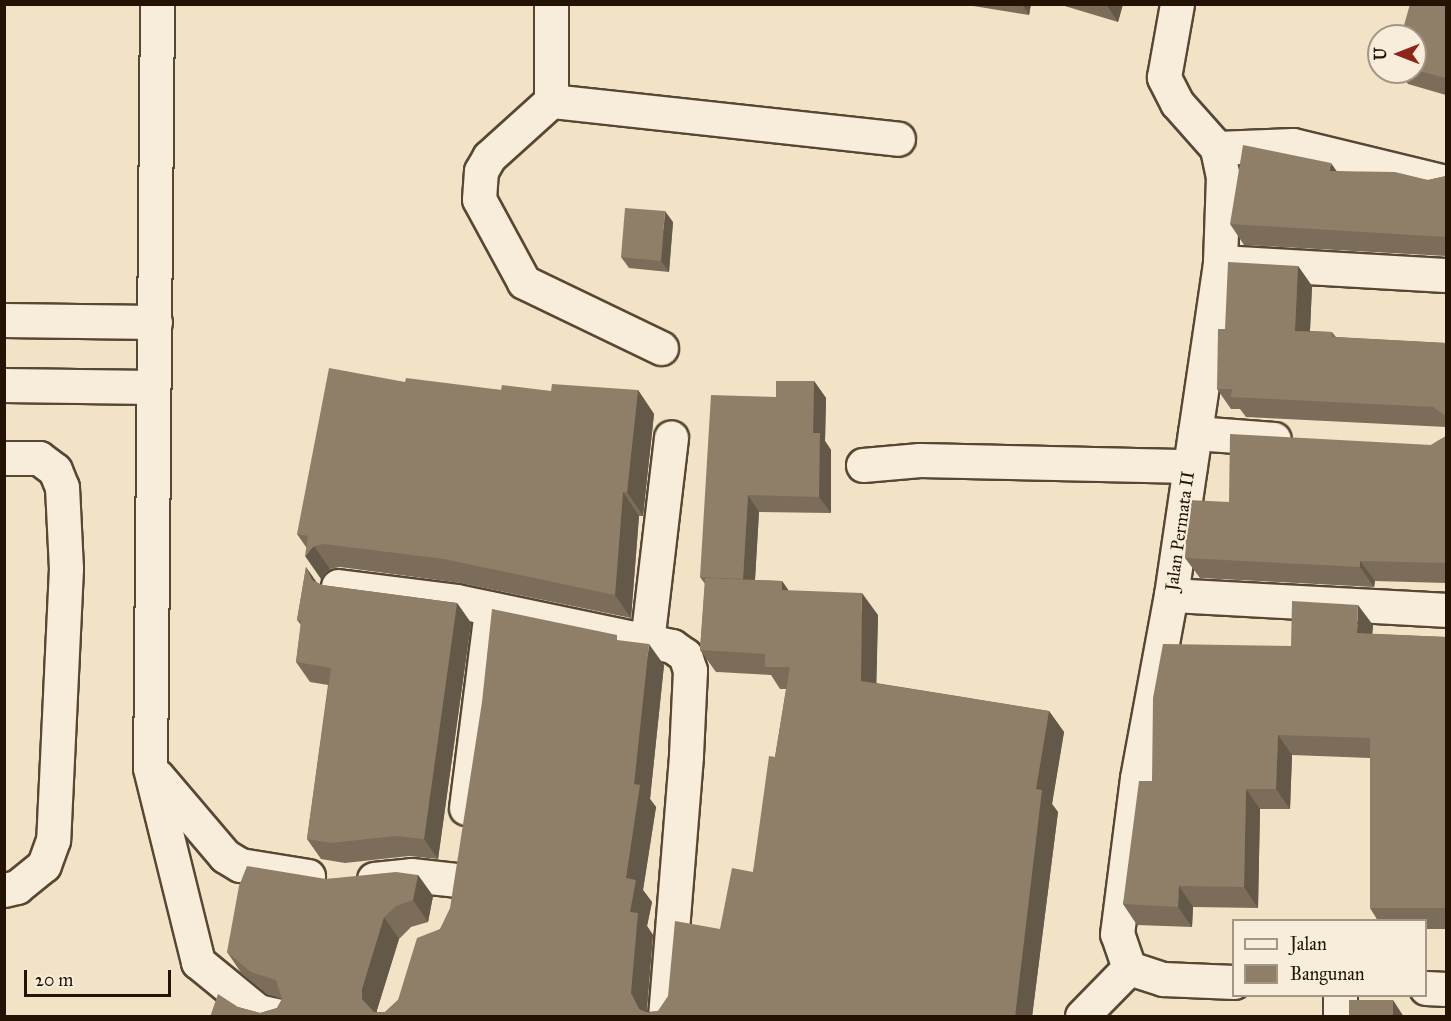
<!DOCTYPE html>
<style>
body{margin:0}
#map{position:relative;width:1451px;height:1021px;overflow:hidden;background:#f2e3c6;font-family:"IM FELL Great Primer",serif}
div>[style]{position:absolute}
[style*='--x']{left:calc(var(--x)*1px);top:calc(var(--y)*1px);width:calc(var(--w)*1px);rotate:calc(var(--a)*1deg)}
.roads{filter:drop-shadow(2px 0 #584733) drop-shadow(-2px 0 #584733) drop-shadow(0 2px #584733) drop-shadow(0 -2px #584733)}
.street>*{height:33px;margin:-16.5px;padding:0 16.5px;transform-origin:16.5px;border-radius:16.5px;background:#f7edda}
.wall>*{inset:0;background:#7b6d59}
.shaded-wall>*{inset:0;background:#645949}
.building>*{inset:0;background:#8f7f68}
span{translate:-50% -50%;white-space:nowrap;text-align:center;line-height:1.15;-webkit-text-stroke:4.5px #f7edda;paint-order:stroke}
.street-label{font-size:18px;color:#241302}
.frame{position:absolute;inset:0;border:6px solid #241302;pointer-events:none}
.legend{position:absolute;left:1232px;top:919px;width:195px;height:78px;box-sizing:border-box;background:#f7edda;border:2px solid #a39684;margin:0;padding:8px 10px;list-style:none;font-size:18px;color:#241302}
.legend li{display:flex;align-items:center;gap:12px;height:30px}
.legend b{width:30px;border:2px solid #a39684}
.north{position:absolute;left:1367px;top:24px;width:60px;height:60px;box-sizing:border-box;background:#f7edda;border:2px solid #a39684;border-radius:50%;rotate:270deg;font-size:16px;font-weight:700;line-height:24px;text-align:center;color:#241302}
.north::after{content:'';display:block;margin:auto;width:21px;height:27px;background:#8f2418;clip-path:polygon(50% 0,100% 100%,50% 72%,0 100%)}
.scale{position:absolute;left:24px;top:970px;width:147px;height:27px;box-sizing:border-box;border:3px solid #241302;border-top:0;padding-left:8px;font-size:18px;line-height:21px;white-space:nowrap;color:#241302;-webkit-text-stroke:4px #f7edda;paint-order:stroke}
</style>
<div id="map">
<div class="roads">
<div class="street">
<i style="--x:157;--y:4;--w:764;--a:90.52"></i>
<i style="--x:150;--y:768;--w:200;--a:76.1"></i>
<i style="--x:198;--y:962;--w:77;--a:39.2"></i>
<i style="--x:258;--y:1011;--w:22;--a:13"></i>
<i style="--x:551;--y:101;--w:97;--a:-90"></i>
<i style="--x:1217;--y:148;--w:76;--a:-2.3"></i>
<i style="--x:1293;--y:145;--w:157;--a:13.6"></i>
<i style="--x:1220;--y:262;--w:226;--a:3.3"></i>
<i style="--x:4;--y:320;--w:151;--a:0.8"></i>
<i style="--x:661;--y:348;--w:152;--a:-154.3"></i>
<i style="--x:524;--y:282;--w:94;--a:-118.5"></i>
<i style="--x:479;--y:199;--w:28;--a:-86"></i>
<i style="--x:481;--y:171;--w:16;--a:-60"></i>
<i style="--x:489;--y:157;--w:84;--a:-42.1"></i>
<i style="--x:551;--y:101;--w:349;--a:6.2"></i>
<i style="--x:4;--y:385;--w:149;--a:0.8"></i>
<i style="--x:1195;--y:433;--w:79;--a:4.3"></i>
<i style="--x:4;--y:458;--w:35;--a:0"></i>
<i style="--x:39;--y:458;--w:20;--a:37"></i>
<i style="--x:55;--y:470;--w:18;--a:68"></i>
<i style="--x:62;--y:487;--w:81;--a:87.2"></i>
<i style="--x:66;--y:568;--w:272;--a:92.7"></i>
<i style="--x:53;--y:840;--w:27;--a:110"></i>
<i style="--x:44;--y:865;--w:35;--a:141"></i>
<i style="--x:17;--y:887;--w:13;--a:167"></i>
<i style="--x:863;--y:465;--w:57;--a:-5"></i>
<i style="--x:920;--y:460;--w:270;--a:1.3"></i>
<i style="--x:338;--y:586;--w:119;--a:7.2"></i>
<i style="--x:456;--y:601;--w:221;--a:11.8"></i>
<i style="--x:672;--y:646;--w:16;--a:35"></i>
<i style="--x:685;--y:655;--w:16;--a:72"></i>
<i style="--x:690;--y:670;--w:86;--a:92.7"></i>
<i style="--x:686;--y:756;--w:261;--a:94.6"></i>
<i style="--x:1171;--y:595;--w:275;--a:3.1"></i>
<i style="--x:647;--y:642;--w:206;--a:-83.3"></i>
<i style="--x:157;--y:776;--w:105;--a:49.6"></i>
<i style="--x:225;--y:856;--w:17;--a:31"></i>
<i style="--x:240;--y:865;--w:69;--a:9.2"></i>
<i style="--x:466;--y:808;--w:201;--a:-82.8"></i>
<i style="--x:374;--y:879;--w:37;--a:-6"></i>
<i style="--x:411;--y:875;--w:45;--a:6.3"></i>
<i style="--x:1129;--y:968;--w:36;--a:-109"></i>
<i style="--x:1117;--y:934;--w:157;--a:-82.7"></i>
<i style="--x:1137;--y:778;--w:186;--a:-79.5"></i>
<i style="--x:1171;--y:595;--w:337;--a:-81.6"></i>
<i style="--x:1220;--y:262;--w:85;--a:-88"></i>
<i style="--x:1223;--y:177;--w:30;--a:-102"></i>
<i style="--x:1217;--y:148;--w:60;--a:-131.6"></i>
<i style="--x:1177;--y:103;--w:29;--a:-117"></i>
<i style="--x:1164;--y:77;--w:74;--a:-79.9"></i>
<i style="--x:1129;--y:968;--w:36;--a:18"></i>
<i style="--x:1163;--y:979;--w:71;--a:2.4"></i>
<i style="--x:1426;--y:988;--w:20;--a:3"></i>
<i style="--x:1340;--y:996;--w:20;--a:90"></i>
<i style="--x:1082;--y:1016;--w:67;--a:-45.6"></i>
</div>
</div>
<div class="wall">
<i style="clip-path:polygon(961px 4px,1031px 4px,1029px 15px)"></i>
<i style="clip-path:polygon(1058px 4px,1123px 4px,1118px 22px)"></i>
<i style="clip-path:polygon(1446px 4px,1446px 95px,1408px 84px,1399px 72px,1415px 72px,1415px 36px)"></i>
<i style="clip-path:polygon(1337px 171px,1428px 180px,1446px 176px,1446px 256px,1244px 245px,1230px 224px)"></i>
<i style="clip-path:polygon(673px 222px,669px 272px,629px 268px,621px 257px)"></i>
<i style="clip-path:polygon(1298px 266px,1312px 286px,1310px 331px,1332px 332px,1336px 337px,1446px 343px,1446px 427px,1246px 417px,1240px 409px,1231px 409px,1217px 389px,1225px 329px)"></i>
<i style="clip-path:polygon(814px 381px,826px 398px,825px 441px,831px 450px,831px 513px,759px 512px,755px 580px,782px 581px,789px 591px,878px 615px,876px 683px,1049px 711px,1064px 732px,1052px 804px,1058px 812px,1032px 1017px,210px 1017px,238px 1007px,260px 1013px,277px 1008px,282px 999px,267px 994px,242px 974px,227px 952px,326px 879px,418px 875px,433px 896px,428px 922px,411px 927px,399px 939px,377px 1010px,377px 1012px,385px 1012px,398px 1000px,440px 929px,621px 641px,664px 665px,650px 799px,656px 807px,643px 890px,652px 902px,647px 926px,653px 935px,647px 1012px,658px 1011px,720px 929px,753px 872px,775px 757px,786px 689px,780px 689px,771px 675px,716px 672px,700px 650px,705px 584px,700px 577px,776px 397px)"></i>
<i style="clip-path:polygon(405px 382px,501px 390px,551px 391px,638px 390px,654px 414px,643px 516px,639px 516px,631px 618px,460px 583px,340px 567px,330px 569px,321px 579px,306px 547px,297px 534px)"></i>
<i style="clip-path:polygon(1446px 436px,1446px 583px,1375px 581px,1374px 587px,1200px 578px,1185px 558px,1229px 502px,1431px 445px)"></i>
<i style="clip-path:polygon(306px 567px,316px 582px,322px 585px,457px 603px,471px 623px,438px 859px,409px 856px,345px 863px,321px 859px,307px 839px,328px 685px,310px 682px,296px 662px,301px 625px,297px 620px)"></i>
<i style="clip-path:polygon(1373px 625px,1372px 634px,1446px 637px,1446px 929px,1425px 929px,1425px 921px,1378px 921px,1370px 908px,1370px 758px,1292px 755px,1290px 809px,1260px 809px,1258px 908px,1193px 907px,1192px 927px,1137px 925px,1123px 904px,1152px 781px,1291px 646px)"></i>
</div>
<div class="shaded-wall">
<i style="clip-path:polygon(1022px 4px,1031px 4px,1029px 15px)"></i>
<i style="clip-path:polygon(1106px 4px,1123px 4px,1118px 22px)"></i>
<i style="clip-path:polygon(1331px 163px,1345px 183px,1329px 171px)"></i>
<i style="clip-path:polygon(665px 211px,673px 222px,669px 272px,661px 261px)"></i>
<i style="clip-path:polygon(1298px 266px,1312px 286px,1309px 351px,1295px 331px)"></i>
<i style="clip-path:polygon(814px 381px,826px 398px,825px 441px,831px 450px,831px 513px,819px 497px,813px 433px)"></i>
<i style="clip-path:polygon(638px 390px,654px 414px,643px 516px,627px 492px)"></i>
<i style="clip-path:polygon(623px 492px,639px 516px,631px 618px,615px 595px)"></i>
<i style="clip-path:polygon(748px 495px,759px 512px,754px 596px,743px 579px)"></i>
<i style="clip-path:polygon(314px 546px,330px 569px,321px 579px,305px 556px)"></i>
<i style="clip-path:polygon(1360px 561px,1375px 581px,1374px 587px,1360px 567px)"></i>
<i style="clip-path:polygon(306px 567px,320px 587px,312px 580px)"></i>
<i style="clip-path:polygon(782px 581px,797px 603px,782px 590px)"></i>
<i style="clip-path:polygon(862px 593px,878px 615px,876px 702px,861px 681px)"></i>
<i style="clip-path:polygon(457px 603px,471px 623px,438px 859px,424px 839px)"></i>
<i style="clip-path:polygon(1358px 605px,1373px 625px,1371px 654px,1357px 633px)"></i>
<i style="clip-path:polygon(649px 644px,664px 665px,650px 799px,656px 807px,643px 890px,652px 902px,647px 926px,653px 935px,646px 1015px,639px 1009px,631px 993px,626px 878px,634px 784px)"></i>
<i style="clip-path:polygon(1049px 711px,1064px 732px,1052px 804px,1058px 812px,1032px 1017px,1015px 1017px,1036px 789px)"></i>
<i style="clip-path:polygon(1278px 735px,1292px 755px,1290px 809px,1276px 789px)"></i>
<i style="clip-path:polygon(1246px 789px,1260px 809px,1258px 908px,1244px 887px)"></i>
<i style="clip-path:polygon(418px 875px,433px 896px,428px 922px,413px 900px)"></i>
<i style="clip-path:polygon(1179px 886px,1193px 907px,1192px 927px,1178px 907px)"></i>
<i style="clip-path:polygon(384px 917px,399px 939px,377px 1010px,377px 1017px,362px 999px,362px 989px)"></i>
<i style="clip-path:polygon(1393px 1000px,1404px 1017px,1393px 1017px)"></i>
</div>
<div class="building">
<i style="clip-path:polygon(1410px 4px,1446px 4px,1446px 78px,1415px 70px,1415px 36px,1401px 36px)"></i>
<i style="clip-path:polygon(1243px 145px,1331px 163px,1329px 171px,1395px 172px,1428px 180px,1446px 176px,1446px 237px,1230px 224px)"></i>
<i style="clip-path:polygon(625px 208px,665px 211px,661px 261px,621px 257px)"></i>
<i style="clip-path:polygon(1228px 262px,1298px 266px,1295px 331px,1332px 332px,1332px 337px,1446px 343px,1446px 416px,1433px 407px,1231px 397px,1232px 389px,1217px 389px,1218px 329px,1225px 329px)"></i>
<i style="clip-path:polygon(329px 368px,405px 382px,406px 378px,501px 390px,502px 385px,551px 391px,552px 384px,638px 390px,627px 492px,623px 492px,615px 595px,444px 559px,324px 544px,314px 546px,305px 556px,308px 536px,297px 534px)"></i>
<i style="clip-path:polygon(776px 381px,814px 381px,813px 433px,820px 433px,819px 497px,748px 495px,743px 579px,700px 577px,711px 395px,776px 397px)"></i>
<i style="clip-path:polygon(1230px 434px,1431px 445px,1446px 436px,1446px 563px,1360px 561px,1360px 567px,1185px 558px,1188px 500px,1229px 502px)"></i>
<i style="clip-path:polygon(306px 567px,312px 580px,322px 585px,457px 603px,424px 839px,395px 836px,331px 843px,307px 839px,331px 668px,296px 662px,301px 621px,297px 620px)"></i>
<i style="clip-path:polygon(705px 578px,782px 581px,782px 590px,862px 593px,861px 681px,1049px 711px,1036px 789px,1042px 790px,1015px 1017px,210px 1017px,218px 994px,238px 1007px,260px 1013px,277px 1008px,282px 999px,276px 980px,251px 972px,227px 952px,239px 886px,247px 866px,326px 879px,396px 872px,418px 875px,413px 900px,396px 906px,384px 917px,362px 989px,362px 999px,374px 1012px,385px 1012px,398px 1000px,417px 938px,440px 929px,450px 908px,482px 702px,492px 609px,617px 635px,617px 640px,649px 644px,634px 784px,640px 785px,626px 878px,636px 880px,630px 912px,638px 913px,631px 993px,639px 1009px,648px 1013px,658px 1011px,668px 996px,675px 921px,720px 929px,732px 868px,753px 872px,769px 756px,775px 757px,790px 667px,765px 667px,765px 654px,700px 650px)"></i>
<i style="clip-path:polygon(1292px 601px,1358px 605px,1357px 633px,1446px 637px,1446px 908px,1370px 908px,1370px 738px,1278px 735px,1276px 789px,1246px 789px,1244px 887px,1179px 886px,1178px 907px,1123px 904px,1139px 781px,1152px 781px,1153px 698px,1163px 644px,1291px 646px)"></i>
<i style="clip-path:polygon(1349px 1000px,1393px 1000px,1393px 1017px,1349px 1017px)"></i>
</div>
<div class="street-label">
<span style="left:1180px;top:531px;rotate:-82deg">Jalan Permata II</span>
</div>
<div class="frame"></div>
<ul class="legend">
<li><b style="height:8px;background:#f7edda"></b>Jalan</li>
<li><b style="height:16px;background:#8f7f68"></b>Bangunan</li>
</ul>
<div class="north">U</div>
<div class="scale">20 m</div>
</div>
